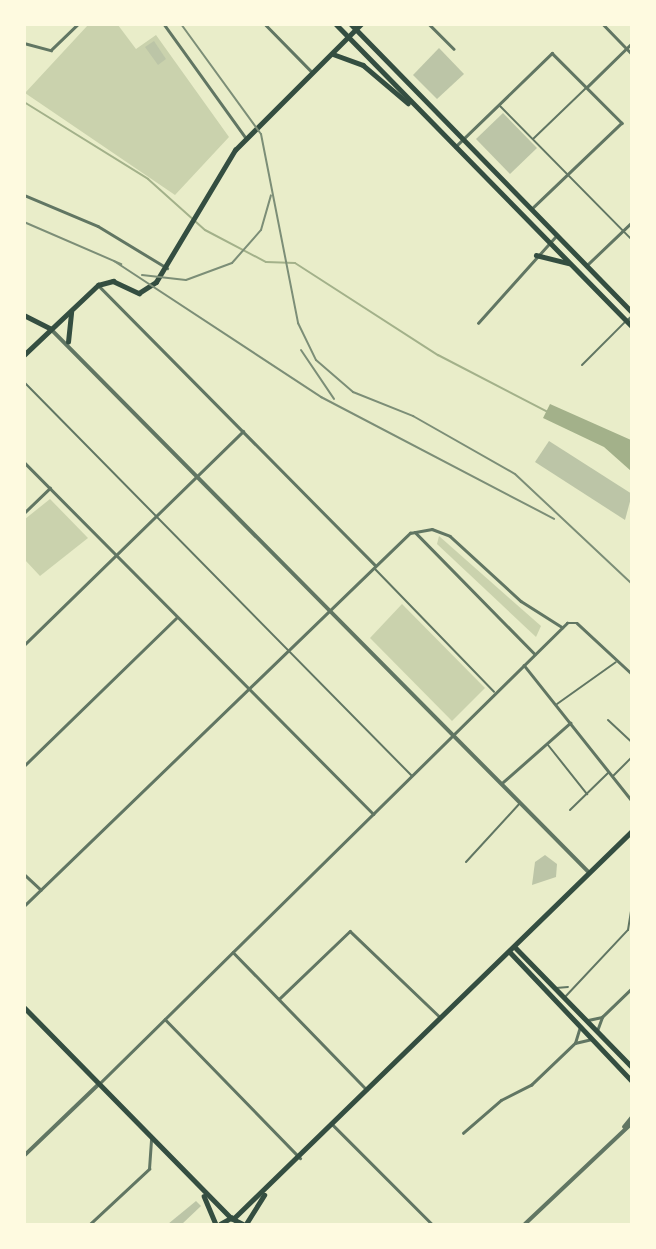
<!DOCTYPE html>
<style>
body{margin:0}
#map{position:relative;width:656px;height:1249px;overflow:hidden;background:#e9edc9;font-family:"Work Sans",sans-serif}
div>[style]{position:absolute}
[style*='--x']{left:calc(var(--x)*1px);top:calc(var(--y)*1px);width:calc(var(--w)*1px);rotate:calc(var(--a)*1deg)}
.green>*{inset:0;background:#cad2ad}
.water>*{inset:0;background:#a3b18a}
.stream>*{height:2px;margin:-1px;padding:0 1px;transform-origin:1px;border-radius:1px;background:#a3b18a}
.building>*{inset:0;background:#bcc5a7}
.service>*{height:2px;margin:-1px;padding:0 1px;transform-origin:1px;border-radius:1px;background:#617663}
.minor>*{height:2.5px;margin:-1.25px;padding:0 1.25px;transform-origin:1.25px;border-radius:1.25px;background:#617663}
.tertiary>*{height:3.5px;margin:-1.75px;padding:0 1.75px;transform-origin:1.75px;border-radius:1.75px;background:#617663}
.secondary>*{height:4.5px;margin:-2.25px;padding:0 2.25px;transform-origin:2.25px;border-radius:2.25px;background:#344e41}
.primary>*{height:4.5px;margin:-2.25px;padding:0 2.25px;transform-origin:2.25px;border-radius:2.25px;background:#344e41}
.trunk>*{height:4.5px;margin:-2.25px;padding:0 2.25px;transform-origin:2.25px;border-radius:2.25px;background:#344e41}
.rail>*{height:2px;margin:-1px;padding:0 1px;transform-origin:1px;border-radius:1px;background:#7c8e77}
span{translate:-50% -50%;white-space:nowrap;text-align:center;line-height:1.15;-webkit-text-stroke:5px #fefae0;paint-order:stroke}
.frame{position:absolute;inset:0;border:26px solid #fefae0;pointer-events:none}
</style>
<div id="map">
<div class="green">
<i style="clip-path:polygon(88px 25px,118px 25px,136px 49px,156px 35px,229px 137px,175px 195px,25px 93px)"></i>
<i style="clip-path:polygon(50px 499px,88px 538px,40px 576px,25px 560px,25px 519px)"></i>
<i style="clip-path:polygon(439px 536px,541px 626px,536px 637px,437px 544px)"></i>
<i style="clip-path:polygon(402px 604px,485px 688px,452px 721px,370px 638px)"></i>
</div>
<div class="water">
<i style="clip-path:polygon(550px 404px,631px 440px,631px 471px,604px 447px,543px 418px)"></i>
</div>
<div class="stream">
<i style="--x:24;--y:102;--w:146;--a:31.8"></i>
<i style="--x:148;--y:179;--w:76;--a:41.8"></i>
<i style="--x:205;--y:230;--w:69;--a:27.7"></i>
<i style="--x:266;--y:262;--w:29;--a:2"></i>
<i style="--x:295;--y:263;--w:170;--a:32.8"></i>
<i style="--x:438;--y:355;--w:124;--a:27.4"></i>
</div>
<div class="building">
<i style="clip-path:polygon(154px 41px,166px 59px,158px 65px,145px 47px)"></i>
<i style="clip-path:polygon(439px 48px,464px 74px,437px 99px,413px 75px)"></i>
<i style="clip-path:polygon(503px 113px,537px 148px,510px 174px,476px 139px)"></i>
<i style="clip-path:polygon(549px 441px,632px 494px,625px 520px,535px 462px)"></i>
<i style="clip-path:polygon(545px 855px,557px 864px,556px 877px,532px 885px,535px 862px)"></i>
<i style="clip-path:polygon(196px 1201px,201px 1206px,182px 1224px,168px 1224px)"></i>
</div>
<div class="service">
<i style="--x:500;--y:106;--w:188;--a:45.4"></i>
<i style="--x:533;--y:139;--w:75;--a:-43.9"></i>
<i style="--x:582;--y:365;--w:62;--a:-45"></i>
<i style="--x:24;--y:382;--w:553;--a:45.44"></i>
<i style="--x:375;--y:569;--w:171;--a:45.9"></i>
<i style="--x:557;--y:704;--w:72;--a:-35.4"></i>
<i style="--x:608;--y:720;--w:33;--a:43"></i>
<i style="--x:548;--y:745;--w:63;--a:51.5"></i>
<i style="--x:613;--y:776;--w:27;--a:-45"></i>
<i style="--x:570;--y:810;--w:53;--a:-44.2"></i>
<i style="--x:466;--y:862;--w:80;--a:-47.5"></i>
<i style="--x:556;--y:988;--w:12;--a:-5"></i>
<i style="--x:565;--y:997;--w:92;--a:-46.8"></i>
<i style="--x:628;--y:930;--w:26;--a:-81"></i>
</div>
<div class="minor">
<i style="--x:164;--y:24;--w:140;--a:54.3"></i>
<i style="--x:265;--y:24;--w:67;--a:45.6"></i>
<i style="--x:429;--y:24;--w:35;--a:45"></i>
<i style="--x:603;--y:24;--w:42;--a:46"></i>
<i style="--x:24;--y:43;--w:28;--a:15"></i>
<i style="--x:51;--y:50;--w:37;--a:-44"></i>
<i style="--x:587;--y:87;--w:63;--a:-44.4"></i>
<i style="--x:455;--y:147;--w:135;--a:-44.1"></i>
<i style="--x:552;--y:53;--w:99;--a:45"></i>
<i style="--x:622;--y:123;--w:123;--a:136.3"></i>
<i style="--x:24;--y:195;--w:80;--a:22.7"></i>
<i style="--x:98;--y:226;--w:81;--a:31.3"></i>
<i style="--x:586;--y:266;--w:64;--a:-43.7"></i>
<i style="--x:99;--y:286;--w:392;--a:45.3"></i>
<i style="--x:626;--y:321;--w:8;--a:-40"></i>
<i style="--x:478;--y:323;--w:118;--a:-48.1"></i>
<i style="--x:24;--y:462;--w:496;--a:45.2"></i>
<i style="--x:24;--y:513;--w:36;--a:-44"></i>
<i style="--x:415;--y:532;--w:171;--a:45.5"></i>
<i style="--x:24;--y:645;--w:306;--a:-44.3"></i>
<i style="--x:524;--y:665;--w:174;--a:51.5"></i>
<i style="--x:24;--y:766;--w:212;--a:-44.2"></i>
<i style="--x:502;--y:783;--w:91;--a:-41.4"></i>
<i style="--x:24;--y:874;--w:23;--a:43"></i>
<i style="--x:24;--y:906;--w:537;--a:-44.02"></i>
<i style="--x:410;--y:533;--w:22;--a:-10"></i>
<i style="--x:432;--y:529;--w:19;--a:21"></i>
<i style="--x:450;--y:536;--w:96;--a:42.5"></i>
<i style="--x:521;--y:601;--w:49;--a:32.4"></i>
<i style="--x:233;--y:952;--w:192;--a:45.8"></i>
<i style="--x:279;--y:999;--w:98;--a:-43.8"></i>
<i style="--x:350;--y:931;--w:123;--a:43.7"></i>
<i style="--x:165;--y:1019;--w:194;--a:45.8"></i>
<i style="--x:588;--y:1020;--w:14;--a:-12"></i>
<i style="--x:597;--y:1031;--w:15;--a:-70"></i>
<i style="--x:602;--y:1017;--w:42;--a:-44"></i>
<i style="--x:575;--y:1043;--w:17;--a:-13"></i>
<i style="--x:99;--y:1084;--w:657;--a:-44.57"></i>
<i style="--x:567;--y:623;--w:10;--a:0"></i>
<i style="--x:577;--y:623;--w:75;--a:42.8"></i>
<i style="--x:333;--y:1125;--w:140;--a:45"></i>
<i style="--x:463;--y:1133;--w:50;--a:-41"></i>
<i style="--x:501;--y:1100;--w:34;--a:-27"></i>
<i style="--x:531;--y:1085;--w:61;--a:-43.7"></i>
<i style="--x:575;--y:1043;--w:17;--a:-73"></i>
<i style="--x:90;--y:1224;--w:81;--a:-43"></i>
<i style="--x:149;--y:1169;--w:29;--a:-86"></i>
</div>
<div class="tertiary">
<i style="--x:51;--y:329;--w:764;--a:45.27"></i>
<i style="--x:624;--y:1127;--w:13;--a:-51"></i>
<i style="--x:24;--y:1156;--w:103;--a:-43.8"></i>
<i style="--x:525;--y:1224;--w:147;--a:-43.3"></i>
</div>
<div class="secondary">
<i style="--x:98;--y:285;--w:16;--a:-15"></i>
<i style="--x:113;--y:281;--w:29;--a:25"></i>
<i style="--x:139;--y:293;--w:20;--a:-33"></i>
<i style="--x:156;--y:282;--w:154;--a:-59.1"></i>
<i style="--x:235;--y:150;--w:178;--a:-45"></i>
<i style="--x:515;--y:947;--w:168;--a:45.7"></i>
<i style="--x:510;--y:952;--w:178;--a:46.6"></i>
<i style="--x:234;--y:1218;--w:555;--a:-44.2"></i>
<i style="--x:246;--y:1224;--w:34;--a:-58"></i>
</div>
<div class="primary">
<i style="--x:24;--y:315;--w:30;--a:27"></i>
<i style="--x:68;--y:342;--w:30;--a:-84"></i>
<i style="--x:24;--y:355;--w:102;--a:-43.4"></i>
<i style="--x:24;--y:1007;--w:296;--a:45.5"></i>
<i style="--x:204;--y:1196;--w:30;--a:67"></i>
<i style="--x:220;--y:1224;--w:13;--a:-29"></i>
<i style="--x:231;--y:1218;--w:13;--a:27"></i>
</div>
<div class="trunk">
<i style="--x:336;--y:24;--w:423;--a:45.6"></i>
<i style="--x:351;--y:24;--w:402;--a:45.7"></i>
<i style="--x:333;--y:54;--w:32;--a:20"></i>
<i style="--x:363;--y:65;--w:59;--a:40.2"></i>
<i style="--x:536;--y:255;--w:34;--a:14"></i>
</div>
<div class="rail">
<i style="--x:181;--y:24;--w:136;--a:54"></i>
<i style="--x:261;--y:134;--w:193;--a:78.9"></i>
<i style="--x:298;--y:323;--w:41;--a:64.1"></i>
<i style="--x:316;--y:360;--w:49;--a:40.9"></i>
<i style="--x:353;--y:392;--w:65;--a:21.8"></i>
<i style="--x:413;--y:416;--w:117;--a:29.6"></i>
<i style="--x:515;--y:474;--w:161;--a:43.2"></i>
<i style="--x:24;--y:222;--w:106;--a:23.4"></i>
<i style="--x:114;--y:261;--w:248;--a:33.3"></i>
<i style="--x:321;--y:397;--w:263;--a:27.6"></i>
<i style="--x:142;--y:275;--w:44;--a:6.5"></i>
<i style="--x:186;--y:280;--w:49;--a:-20.3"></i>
<i style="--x:232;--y:263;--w:44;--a:-48.7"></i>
<i style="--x:261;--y:230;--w:36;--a:-74"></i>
<i style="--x:301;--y:350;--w:59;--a:56"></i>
</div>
<div class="frame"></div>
</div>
